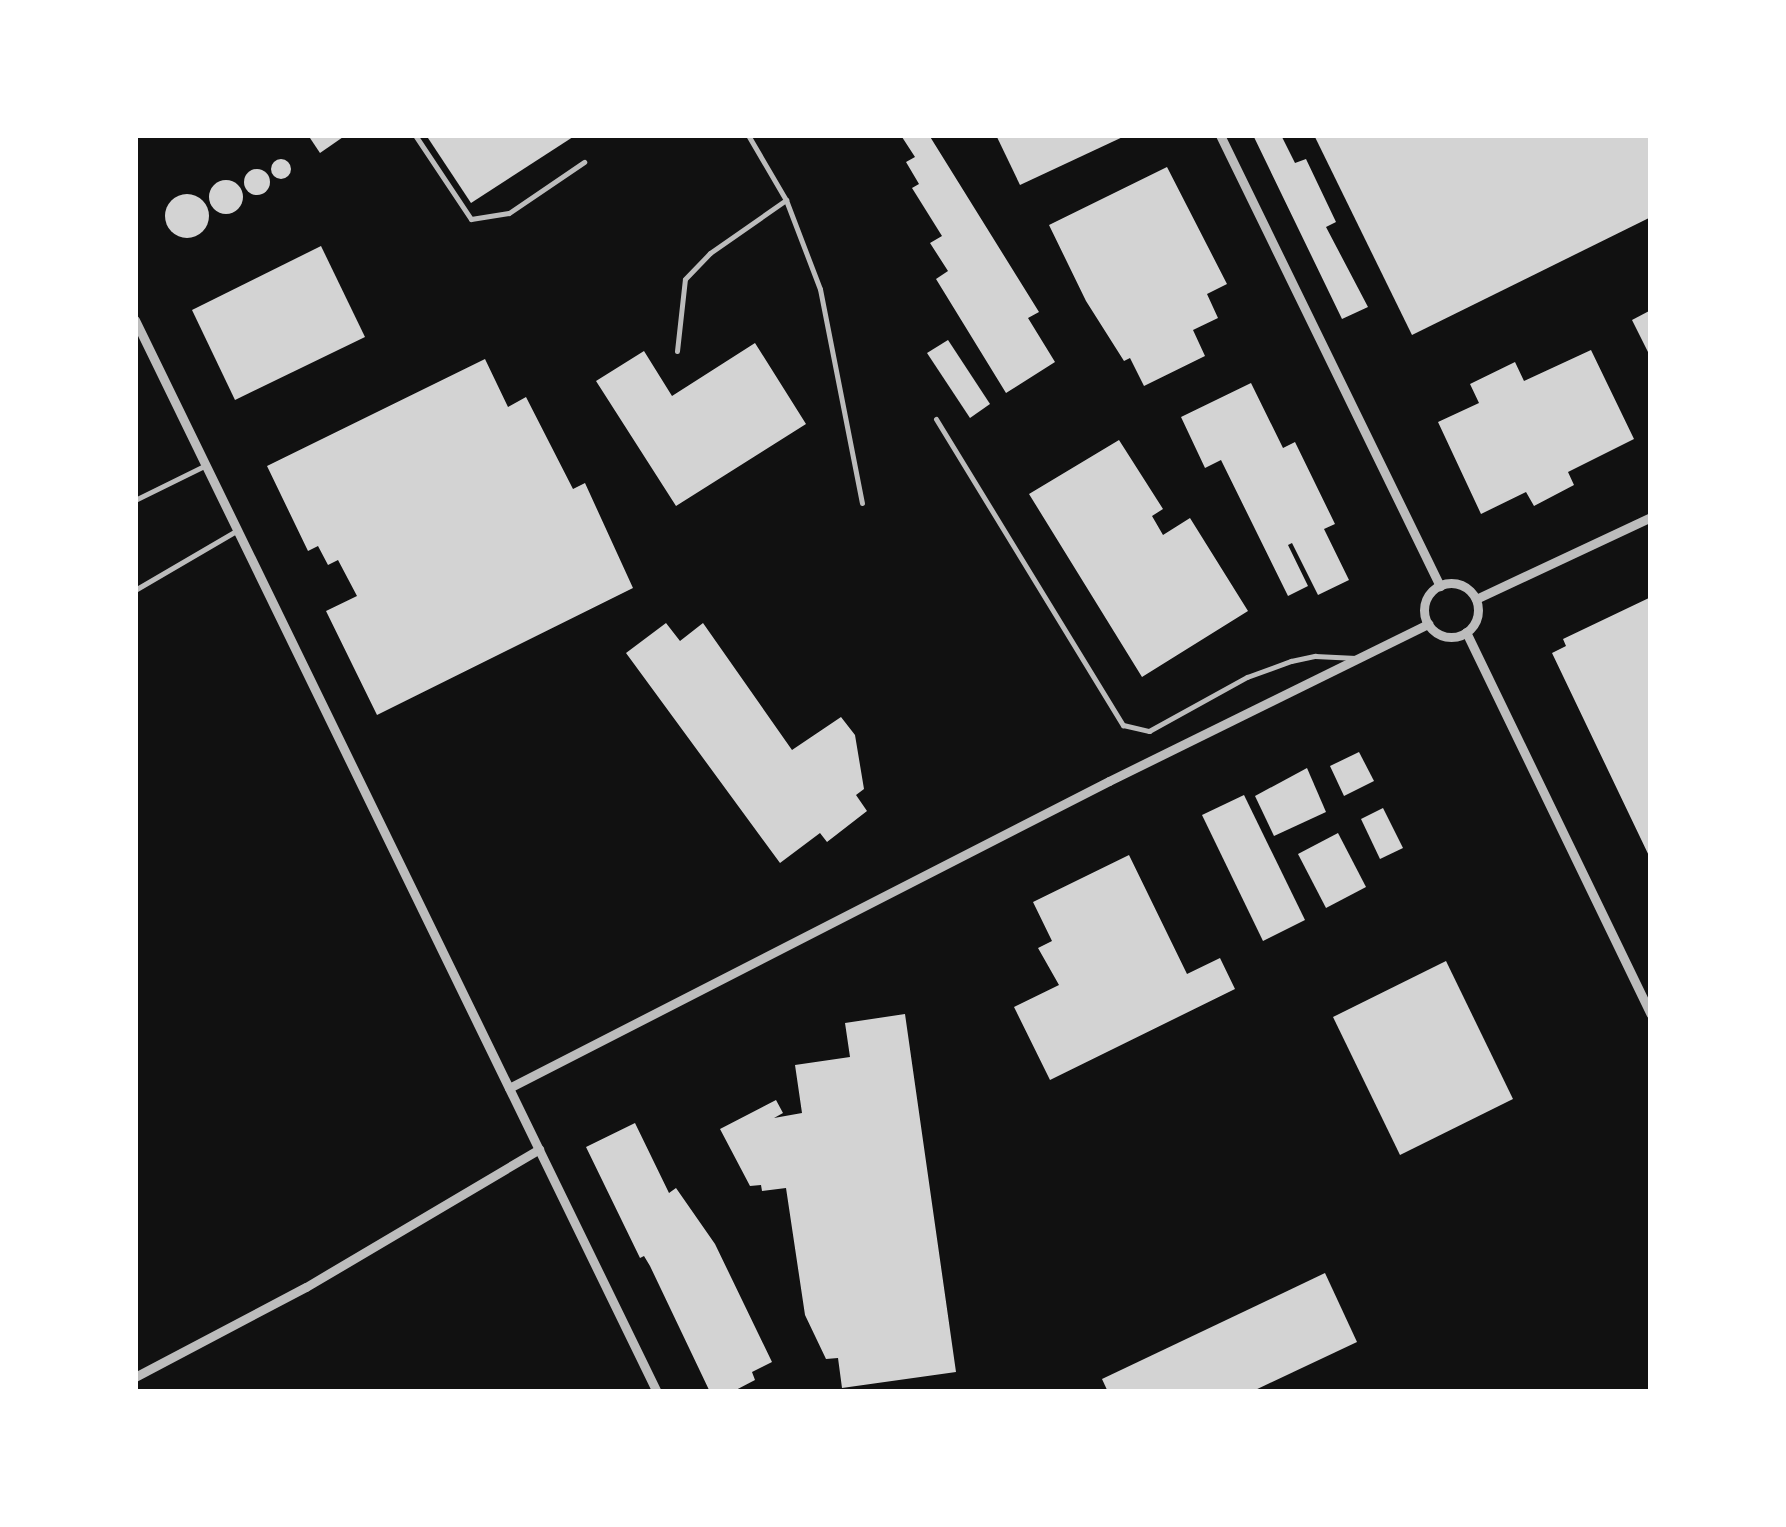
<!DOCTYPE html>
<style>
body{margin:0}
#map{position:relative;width:1786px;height:1527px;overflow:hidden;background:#111;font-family:Quicksand,sans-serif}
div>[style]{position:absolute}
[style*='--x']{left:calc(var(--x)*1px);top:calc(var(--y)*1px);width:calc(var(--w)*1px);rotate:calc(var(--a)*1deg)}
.building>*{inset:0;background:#d3d3d3}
.round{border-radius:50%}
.service>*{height:5px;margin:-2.5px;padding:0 2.5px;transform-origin:2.5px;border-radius:2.5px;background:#bcbcbc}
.minor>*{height:9px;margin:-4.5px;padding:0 4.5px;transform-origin:4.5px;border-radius:4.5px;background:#bcbcbc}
.minor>.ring{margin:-4.5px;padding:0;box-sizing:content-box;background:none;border:9px solid #bcbcbc;border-radius:50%}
span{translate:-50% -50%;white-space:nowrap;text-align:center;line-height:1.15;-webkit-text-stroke:9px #fff;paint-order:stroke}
.frame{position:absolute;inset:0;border:138px solid #fff;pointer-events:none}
</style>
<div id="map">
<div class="building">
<i style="clip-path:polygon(308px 135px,346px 135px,320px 153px)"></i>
<i style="clip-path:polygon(426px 135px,576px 135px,471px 203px)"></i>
<i style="clip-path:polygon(929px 135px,1039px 312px,1028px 318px,1055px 362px,1006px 393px,936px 279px,948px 271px,930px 243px,942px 236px,912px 188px,919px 184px,906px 162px,915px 157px,902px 137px)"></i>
<i style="clip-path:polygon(996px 135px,1127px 135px,1020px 185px)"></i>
<i style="clip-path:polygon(1253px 135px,1281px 135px,1295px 163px,1306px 159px,1336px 222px,1326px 227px,1368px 307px,1342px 319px)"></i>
<i style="clip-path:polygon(1314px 135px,1651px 135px,1651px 217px,1412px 335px)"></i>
<i class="round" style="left:271px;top:159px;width:20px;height:20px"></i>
<i style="clip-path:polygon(1167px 167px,1227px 284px,1207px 294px,1218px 318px,1193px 330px,1205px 356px,1144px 386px,1130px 358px,1124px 361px,1086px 301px,1049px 225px)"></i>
<i class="round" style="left:244px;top:169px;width:26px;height:26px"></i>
<i class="round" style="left:209px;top:180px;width:34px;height:34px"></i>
<i class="round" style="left:165px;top:194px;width:44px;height:44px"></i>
<i style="clip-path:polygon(321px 246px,365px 337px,235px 400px,192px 310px)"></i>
<i style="clip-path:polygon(1651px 310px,1651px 358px,1632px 320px)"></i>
<i style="clip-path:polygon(948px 340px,990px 404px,970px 418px,927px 353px)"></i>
<i style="clip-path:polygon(755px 343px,806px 424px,676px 506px,596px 381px,644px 351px,672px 396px)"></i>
<i style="clip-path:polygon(1591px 350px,1634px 439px,1568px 472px,1574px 485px,1534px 506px,1526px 492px,1481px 514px,1438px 422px,1479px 403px,1470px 384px,1515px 362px,1524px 381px)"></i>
<i style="clip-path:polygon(485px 359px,508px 407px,526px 397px,573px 489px,585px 483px,633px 588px,377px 715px,326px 611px,357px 596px,338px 560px,328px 565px,318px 546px,308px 551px,267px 466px)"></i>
<i style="clip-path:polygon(1251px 383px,1283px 448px,1295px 442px,1335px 524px,1324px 529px,1349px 580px,1318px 595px,1292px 543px,1288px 545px,1308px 586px,1288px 596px,1221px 460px,1205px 468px,1181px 417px)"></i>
<i style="clip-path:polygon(1119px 440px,1163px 509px,1152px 516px,1163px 535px,1190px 518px,1248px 611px,1142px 677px,1029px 494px)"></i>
<i style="clip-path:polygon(1651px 597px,1651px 860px,1552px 653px,1566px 646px,1563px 639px)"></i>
<i style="clip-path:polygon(666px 623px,680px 641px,703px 623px,792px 750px,841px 717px,855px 735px,864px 789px,856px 795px,867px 811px,827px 842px,820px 833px,780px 863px,626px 653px)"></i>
<i style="clip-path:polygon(1359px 752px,1374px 781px,1344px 796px,1330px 766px)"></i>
<i style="clip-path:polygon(1307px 768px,1326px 812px,1274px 836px,1255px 796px)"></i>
<i style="clip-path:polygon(1244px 795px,1305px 920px,1263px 941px,1202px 815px)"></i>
<i style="clip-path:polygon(1383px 808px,1403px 848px,1380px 859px,1361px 819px)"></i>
<i style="clip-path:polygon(1338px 833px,1366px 887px,1326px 908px,1298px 854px)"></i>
<i style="clip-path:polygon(1129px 855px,1187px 974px,1220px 958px,1235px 989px,1050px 1080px,1014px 1007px,1059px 985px,1038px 948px,1052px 941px,1033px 902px)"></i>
<i style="clip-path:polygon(1446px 961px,1513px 1099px,1400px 1155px,1333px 1017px)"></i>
<i style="clip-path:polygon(905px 1014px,956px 1372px,842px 1388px,838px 1358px,826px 1359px,805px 1315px,786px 1188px,762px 1191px,761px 1185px,750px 1186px,720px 1129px,776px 1100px,783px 1113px,774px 1118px,802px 1113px,795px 1065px,850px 1057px,845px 1023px)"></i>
<i style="clip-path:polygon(635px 1123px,669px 1193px,676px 1188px,715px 1244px,772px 1362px,752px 1372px,755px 1380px,732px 1392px,710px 1392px,650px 1266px,644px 1256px,640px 1258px,586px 1147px)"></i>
<i style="clip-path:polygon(1325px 1273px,1357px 1342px,1251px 1392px,1108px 1392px,1102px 1379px)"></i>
</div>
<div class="service">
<i style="--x:415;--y:135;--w:101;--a:56.3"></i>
<i style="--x:471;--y:219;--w:38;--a:-9"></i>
<i style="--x:509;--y:213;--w:91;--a:-34.2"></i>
<i style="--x:748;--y:135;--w:75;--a:59.7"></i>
<i style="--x:786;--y:200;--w:95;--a:69.1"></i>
<i style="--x:820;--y:289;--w:218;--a:78.9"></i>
<i style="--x:677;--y:351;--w:72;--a:-83.7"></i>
<i style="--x:685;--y:279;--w:36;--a:-46"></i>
<i style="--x:710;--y:253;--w:93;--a:-34.9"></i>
<i style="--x:936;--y:419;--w:359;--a:58.6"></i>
<i style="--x:1123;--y:725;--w:27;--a:13"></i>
<i style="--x:1149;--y:731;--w:112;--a:-28.9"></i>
<i style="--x:1247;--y:677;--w:47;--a:-20"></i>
<i style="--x:1291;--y:661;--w:25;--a:-12"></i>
<i style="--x:1315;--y:656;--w:41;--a:2.8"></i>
<i style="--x:135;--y:500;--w:77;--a:-26.2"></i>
<i style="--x:135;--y:590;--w:117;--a:-30.3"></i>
</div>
<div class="minor">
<i style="--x:1220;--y:135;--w:502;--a:64"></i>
<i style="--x:135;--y:320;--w:1192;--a:64.04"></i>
<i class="ring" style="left:1424px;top:583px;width:45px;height:45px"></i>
<i style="--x:1476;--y:599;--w:193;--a:-25.1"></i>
<i style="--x:1466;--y:632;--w:424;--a:64.2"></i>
<i style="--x:509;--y:1088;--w:674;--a:-27.1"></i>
<i style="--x:1109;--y:781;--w:356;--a:-26.2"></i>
<i style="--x:135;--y:1377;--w:193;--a:-27.8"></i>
<i style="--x:306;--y:1287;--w:271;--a:-30.6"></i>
</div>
<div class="frame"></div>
</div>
